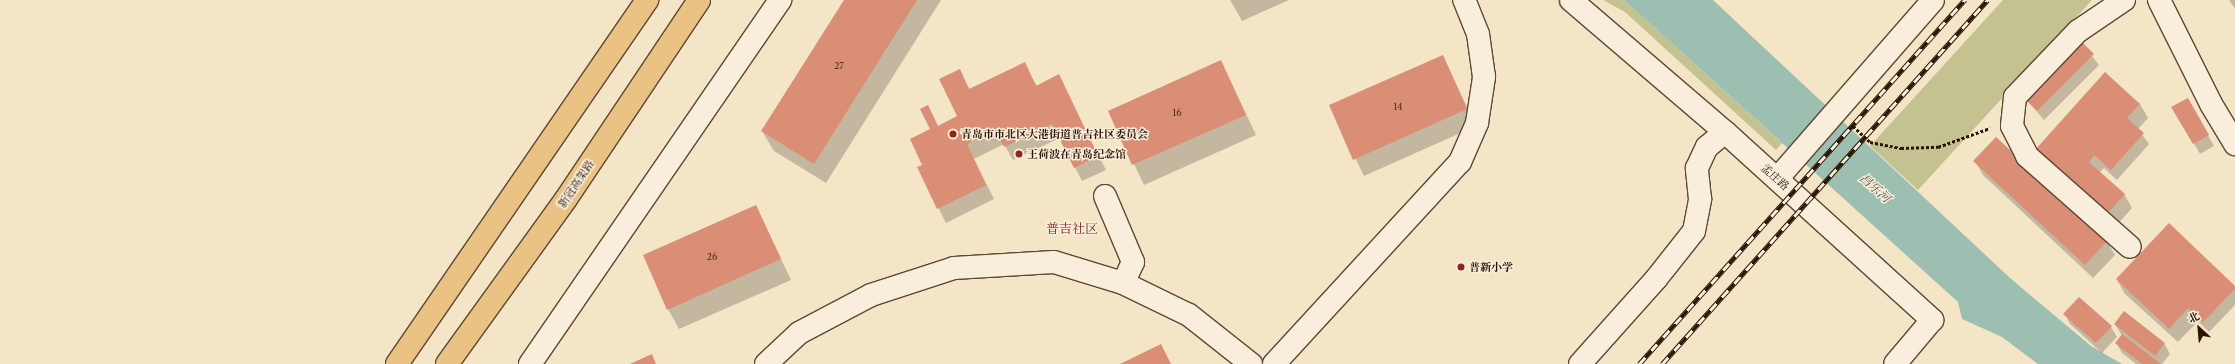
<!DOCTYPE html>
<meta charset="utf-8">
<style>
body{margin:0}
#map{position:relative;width:2235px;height:364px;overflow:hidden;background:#f4e5c7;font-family:"Libre Caslon Text","Noto Serif SC",serif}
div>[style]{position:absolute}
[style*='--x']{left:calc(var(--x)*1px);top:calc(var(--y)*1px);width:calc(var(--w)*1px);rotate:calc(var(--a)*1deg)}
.green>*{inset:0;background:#c3c290}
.water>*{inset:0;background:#9cbfb2}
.shadow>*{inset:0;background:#0003}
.building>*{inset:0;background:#d98e75}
.path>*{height:2.5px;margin-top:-1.25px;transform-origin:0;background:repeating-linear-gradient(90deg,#2a1404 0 3px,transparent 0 5px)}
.roads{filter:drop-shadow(1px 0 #5c4835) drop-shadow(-1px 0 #5c4835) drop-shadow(0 1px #5c4835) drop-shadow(0 -1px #5c4835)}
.minor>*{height:22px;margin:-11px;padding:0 11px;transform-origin:11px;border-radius:11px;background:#f8eedb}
.highway>*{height:22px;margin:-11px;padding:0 11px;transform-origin:11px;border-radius:11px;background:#eac284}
.rail>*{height:4.5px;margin-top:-2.25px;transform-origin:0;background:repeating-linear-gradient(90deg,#f8eedb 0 9px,#2a1404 0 18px);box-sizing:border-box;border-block:1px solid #2a1404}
.dots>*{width:11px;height:11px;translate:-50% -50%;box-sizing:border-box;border:2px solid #f8eedb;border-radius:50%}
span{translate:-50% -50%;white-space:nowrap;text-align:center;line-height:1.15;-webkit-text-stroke:3px #f8eedb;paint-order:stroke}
.number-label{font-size:9px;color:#563220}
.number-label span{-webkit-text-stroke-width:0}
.poi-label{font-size:11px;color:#2a1404;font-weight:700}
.left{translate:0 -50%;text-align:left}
.street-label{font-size:11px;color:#2a1404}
.water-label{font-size:12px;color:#525041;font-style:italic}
.quarter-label{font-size:13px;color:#7a1f14}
.north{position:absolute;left:2179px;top:308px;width:40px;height:40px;-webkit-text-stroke:3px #f8eedb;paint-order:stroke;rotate:334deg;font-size:11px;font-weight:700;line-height:16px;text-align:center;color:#2a1404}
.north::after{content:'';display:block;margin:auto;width:14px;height:18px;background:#2a1404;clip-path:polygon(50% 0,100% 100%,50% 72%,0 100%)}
</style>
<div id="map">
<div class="green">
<i style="clip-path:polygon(1603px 0,1624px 0,1782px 143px,1776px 150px,1625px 12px)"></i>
<i style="clip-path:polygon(2003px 0,2092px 0,1918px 190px,1870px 146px)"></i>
</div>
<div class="water">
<i style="clip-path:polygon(1624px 0,1713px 0,2010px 278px,2091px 346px,2122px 364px,2038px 364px,2002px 337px,1962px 319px,1958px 302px)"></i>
</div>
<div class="shadow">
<i style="clip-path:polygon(845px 0,941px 0,826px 183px,774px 151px,762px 131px)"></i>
<i style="clip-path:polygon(1230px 0,1289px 0,1242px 21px)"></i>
<i style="clip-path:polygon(2229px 0,2235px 0,2235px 8px,2233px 6px)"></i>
<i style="clip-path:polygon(2081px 42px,2099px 65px,2044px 120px,2025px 98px)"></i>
<i style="clip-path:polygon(1443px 56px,1476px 126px,1364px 176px,1330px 106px)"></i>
<i style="clip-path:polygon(1221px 61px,1256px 135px,1144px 185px,1109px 111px)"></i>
<i style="clip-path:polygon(1024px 64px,1037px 86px,1058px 76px,1106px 170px,1082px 181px,1060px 138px,1013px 160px,1004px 144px,974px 159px,994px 199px,946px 223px,918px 168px,924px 165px,931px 130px,927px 106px,938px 126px,959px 116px,959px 70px,970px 90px)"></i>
<i style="clip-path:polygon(2187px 99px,2214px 146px,2200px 154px,2173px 107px)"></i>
<i style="clip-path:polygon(2140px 104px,2148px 118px,2138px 129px,2149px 144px,2117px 180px,2104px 168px,2099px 173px,2124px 194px,2132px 208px,2115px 227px,2044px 164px)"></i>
<i style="clip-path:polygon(1997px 138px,2107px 241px,2115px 255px,2093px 278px,1983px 175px,1975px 161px)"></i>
<i style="clip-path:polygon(756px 206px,791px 280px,679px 329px,668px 309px)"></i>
<i style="clip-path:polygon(2117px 280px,2235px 287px,2235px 305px,2209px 332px,2198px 321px,2178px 342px,2125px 294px)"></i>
<i style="clip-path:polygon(2065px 314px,2111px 327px,2117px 337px,2102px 353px,2070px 324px)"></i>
<i style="clip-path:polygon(2115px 324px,2164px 343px,2170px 354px,2162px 364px,2136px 364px,2122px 353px,2116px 343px,2122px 336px)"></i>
</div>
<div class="building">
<i style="clip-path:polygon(844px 0,917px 0,814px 164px,761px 131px)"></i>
<i style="clip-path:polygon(2081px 41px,2094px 54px,2037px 111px,2024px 98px)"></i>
<i style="clip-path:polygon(1443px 55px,1467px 109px,1353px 160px,1329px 105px)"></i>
<i style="clip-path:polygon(1221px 60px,1246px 115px,1132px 165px,1108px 111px)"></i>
<i style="clip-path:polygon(1025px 62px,1036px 86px,1059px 74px,1098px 156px,1074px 168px,1052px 124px,1004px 147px,996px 130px,967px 144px,986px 185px,937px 209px,917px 167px,922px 165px,910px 139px,930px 129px,920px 109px,928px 105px,938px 126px,957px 116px,939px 79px,960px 69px,969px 89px)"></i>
<i style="clip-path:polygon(2105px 72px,2140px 104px,2127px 118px,2144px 133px,2111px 170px,2094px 155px,2089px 162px,2125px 194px,2107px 214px,2035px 150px)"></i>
<i style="clip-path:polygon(2188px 98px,2209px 135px,2193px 144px,2171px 107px)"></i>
<i style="clip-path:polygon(1996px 137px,2107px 241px,2085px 265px,1973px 161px)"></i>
<i style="clip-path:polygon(756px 205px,781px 259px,667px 310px,643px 255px)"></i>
<i style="clip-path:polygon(2169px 223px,2235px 286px,2235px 289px,2203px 322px,2188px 308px,2169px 329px,2116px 279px)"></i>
<i style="clip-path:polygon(2079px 297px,2112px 326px,2096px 343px,2063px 314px)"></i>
<i style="clip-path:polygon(2124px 311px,2165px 343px,2155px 356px,2114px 324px)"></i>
<i style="clip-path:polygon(2122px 334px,2153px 358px,2161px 364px,2142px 364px,2115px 343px)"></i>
<i style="clip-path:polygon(1161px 344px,1171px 364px,1120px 364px)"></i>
<i style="clip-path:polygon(652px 354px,656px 364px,630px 364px)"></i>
</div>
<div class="path">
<i style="--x:1853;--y:126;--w:23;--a:43"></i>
<i style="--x:1870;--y:142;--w:32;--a:11"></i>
<i style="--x:1901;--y:148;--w:37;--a:-2"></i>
<i style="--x:1938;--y:147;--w:55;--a:-20.1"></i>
</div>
<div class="roads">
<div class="minor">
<i style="--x:1571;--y:0;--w:203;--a:40.6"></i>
<i style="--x:1725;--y:132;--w:280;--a:42.2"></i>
<i style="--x:1932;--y:320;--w:57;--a:130.1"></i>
<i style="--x:2124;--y:0;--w:55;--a:146"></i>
<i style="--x:2078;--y:31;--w:91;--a:133.7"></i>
<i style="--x:2015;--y:97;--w:29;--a:96"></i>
<i style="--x:2012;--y:126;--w:34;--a:63"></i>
<i style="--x:2027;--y:156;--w:137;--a:41.5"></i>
<i style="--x:2159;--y:0;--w:116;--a:63.4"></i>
<i style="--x:2211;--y:104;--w:47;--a:59"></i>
<i style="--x:1777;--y:179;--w:237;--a:-48.9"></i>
<i style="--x:1105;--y:196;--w:72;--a:67"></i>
<i style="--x:1133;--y:262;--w:23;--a:115"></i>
<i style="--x:530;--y:364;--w:442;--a:-55.5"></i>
<i style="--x:766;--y:364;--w:45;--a:-43.2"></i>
<i style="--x:799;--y:333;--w:81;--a:-27.8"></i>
<i style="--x:871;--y:295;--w:87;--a:-18"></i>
<i style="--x:954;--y:268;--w:100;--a:-3.4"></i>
<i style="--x:1054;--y:262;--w:72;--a:16.9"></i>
<i style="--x:1123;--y:283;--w:73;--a:25.9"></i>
<i style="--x:1189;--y:315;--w:79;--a:38.3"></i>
<i style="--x:1274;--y:364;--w:275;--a:-47.4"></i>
<i style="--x:1460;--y:162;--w:43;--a:-66.4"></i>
<i style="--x:1477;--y:123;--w:47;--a:-81.3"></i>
<i style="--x:1484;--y:77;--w:43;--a:-97.9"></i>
<i style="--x:1478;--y:34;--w:37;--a:-112"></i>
<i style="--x:1580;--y:364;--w:114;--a:-48.2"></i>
<i style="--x:1656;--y:279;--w:61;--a:-51.6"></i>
<i style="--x:1694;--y:231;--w:33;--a:-79"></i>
<i style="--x:1700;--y:199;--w:31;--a:-96"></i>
<i style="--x:1697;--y:168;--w:23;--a:-65"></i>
<i style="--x:1707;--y:147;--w:23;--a:-40"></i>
</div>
<div class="highway">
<i style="--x:397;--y:364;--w:442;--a:-55.5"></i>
<i style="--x:447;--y:364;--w:203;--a:-54.2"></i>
<i style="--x:566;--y:199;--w:239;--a:-56.2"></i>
</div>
</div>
<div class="rail">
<i style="--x:1639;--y:364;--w:489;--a:-48.2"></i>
<i style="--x:1662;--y:364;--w:488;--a:-48.2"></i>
</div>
<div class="dots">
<i style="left:953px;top:134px;background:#8f2418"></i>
<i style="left:1019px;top:154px;background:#8f2418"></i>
<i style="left:1461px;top:267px;background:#8f2418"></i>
</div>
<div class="number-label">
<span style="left:839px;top:66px">27</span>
<span style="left:1398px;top:107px">14</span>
<span style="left:1177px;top:113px">16</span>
<span style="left:712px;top:257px">26</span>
</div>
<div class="poi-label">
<span class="left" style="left:961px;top:134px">青岛市市北区大港街道普吉社区委员会</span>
<span class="left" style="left:1027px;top:154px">王荷波在青岛纪念馆</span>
<span class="left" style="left:1469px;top:267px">普新小学</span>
</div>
<div class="street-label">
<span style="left:1775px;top:177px;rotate:42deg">孟庄路</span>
<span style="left:576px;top:184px;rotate:-56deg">新冠高架路</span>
</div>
<div class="water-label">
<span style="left:1875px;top:188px;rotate:42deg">昌乐河</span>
</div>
<div class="quarter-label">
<span style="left:1072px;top:228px">普吉社区</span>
</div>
<div class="north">北</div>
</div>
